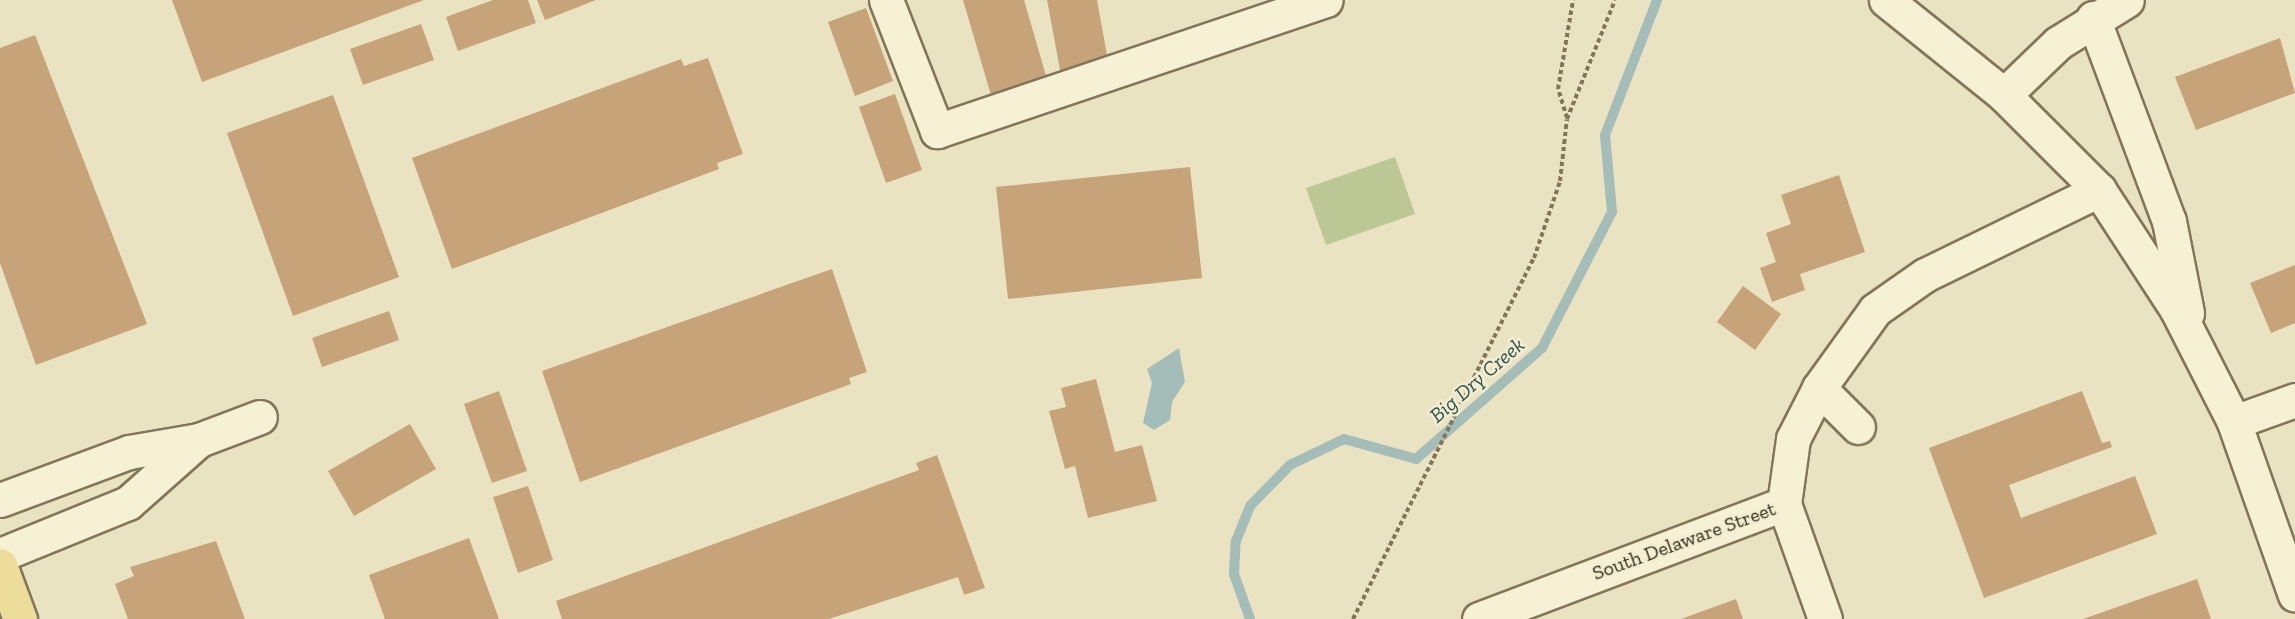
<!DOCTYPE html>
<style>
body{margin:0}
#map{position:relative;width:2295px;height:619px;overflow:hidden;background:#eae3c1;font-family:"Zilla Slab",serif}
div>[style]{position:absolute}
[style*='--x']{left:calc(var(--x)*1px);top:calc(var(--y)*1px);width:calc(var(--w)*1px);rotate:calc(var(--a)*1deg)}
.green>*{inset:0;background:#bbc896}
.water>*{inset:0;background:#a4bdb9}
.stream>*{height:10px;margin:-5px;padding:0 5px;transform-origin:5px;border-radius:5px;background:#a4bdb9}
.building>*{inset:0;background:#c6a379}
.path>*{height:4px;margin-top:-2px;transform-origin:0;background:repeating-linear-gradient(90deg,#83755a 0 4.5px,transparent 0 7.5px)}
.roads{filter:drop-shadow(2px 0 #83755a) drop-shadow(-2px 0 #83755a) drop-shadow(0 2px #83755a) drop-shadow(0 -2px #83755a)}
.minor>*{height:33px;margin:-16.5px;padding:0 16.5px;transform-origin:16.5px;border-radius:16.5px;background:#f6f0d4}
.major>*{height:33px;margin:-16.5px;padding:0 16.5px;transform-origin:16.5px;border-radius:16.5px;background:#ecdd9b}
span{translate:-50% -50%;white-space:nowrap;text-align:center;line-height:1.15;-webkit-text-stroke:5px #f3edd0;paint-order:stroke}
.street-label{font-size:20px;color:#332b1d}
.water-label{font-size:21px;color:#2d5052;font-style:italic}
</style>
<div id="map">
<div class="green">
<i style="clip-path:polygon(1395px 157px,1415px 214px,1326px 245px,1306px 188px)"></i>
</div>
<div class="water">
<i style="clip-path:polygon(1179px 348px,1185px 382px,1172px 402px,1170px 420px,1154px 430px,1143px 423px,1152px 383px,1147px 369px)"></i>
</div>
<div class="stream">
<i style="--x:1250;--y:619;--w:48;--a:-109.6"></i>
<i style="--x:1234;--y:574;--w:33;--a:-87"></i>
<i style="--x:1236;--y:541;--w:38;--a:-68"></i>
<i style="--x:1250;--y:506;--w:57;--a:-45.7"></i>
<i style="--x:1290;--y:465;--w:60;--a:-25.7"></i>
<i style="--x:1344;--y:439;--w:75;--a:15.5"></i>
<i style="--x:1416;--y:459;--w:168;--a:-41.4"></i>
<i style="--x:1542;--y:348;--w:153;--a:-62.8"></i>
<i style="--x:1612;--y:212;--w:77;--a:-95.2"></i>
<i style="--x:1605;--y:135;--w:145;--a:-68.9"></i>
</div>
<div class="building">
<i style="clip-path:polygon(172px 0,424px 0,202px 82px)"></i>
<i style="clip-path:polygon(493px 0,528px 0,536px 23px,458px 51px,446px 17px)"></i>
<i style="clip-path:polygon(537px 0,596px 0,545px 20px)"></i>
<i style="clip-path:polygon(963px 0,1024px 0,1049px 86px,993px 102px)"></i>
<i style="clip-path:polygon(1047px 0,1097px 0,1109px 66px,1061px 75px)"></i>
<i style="clip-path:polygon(866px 8px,893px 81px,855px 96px,828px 22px)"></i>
<i style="clip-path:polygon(421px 24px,434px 60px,363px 85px,350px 49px)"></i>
<i style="clip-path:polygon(35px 35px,147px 324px,36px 365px,0 263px,0 48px)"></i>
<i style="clip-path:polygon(2280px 38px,2295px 93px,2196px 130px,2175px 77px)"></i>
<i style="clip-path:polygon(708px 58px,743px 154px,717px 163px,719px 169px,452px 269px,412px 158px,681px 59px,684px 66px)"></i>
<i style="clip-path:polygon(895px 94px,922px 170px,886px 183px,859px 107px)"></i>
<i style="clip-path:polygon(333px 95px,399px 277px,293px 316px,227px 133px)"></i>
<i style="clip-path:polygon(1190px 167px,1202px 278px,1008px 299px,996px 187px)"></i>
<i style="clip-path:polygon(1839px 175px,1865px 252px,1800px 274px,1805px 290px,1772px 302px,1760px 268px,1776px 262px,1766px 233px,1791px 224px,1781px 195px)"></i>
<i style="clip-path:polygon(2295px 265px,2295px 323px,2271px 333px,2250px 283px)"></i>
<i style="clip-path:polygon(832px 269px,867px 372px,849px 378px,851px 384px,580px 482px,542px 371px)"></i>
<i style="clip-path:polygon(1743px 286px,1781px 314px,1755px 350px,1717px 322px)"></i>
<i style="clip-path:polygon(389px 311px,399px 340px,322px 367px,312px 338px)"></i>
<i style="clip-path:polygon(1096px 379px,1115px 452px,1142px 445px,1157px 501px,1088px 518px,1075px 466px,1065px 469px,1049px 411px,1066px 407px,1061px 388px)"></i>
<i style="clip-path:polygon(499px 391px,527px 471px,492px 483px,464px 404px)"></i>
<i style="clip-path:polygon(2082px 391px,2102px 443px,2110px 441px,2112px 447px,2009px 485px,2021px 518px,2135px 476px,2157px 534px,1984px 598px,1929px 448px)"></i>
<i style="clip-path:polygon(410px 424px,436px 469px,354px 516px,328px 471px)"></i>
<i style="clip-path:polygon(937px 455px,985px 588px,964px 595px,958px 577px,829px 619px,562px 619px,556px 601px,919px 470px,916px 463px)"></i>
<i style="clip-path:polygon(528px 486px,553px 560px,518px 573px,493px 497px)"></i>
<i style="clip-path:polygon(469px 538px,499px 619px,385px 619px,369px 575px)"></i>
<i style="clip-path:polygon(216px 541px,245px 619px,128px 619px,115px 584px,134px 576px,130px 567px)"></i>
<i style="clip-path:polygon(2197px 579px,2211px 619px,2083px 619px)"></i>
<i style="clip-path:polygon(1736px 599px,1743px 619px,1681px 619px)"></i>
</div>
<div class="path">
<i style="--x:1567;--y:118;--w:30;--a:-107"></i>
<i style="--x:1558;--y:89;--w:90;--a:-80.4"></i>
<i style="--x:1353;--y:619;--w:404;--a:-63.4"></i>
<i style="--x:1534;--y:258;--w:81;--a:-71.3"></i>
<i style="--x:1560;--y:181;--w:62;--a:-83.6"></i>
<i style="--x:1567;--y:119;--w:128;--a:-68"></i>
</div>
<div class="roads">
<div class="minor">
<i style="--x:886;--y:0;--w:141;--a:68.7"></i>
<i style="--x:937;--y:131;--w:410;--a:-18.6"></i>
<i style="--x:1886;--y:0;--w:151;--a:38.8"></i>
<i style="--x:2004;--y:95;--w:134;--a:45"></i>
<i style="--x:2099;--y:190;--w:141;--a:56.9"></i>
<i style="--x:2176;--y:308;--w:128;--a:63"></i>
<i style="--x:2234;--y:422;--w:183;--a:70.6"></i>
<i style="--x:2093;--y:18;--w:217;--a:69.5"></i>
<i style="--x:2169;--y:221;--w:94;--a:78.9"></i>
<i style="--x:2004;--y:95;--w:75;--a:-43.9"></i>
<i style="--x:2058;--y:43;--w:81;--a:-31.9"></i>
<i style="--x:1819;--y:388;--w:55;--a:45"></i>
<i style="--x:2234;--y:422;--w:65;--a:-19.8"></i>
<i style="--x:0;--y:500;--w:138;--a:-20.4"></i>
<i style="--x:129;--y:452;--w:71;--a:-9.7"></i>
<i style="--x:199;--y:440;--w:65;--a:-20.7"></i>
<i style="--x:0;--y:555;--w:138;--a:-22.1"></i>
<i style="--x:128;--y:503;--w:95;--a:-41.6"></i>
<i style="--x:1479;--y:619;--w:326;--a:-20.7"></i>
<i style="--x:1825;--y:619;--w:122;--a:-109.6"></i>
<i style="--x:1784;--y:504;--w:66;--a:-82.1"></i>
<i style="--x:1793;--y:439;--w:57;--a:-63"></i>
<i style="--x:1819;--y:388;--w:96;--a:-54.3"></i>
<i style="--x:1875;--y:310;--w:61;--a:-35"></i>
<i style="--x:1925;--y:275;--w:194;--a:-26"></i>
</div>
<div class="major">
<i style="--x:0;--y:565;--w:58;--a:69.7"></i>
</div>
</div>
<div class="street-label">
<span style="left:1684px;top:541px;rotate:-20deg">South Delaware Street</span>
</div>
<div class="water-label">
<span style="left:1477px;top:380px;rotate:-41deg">Big Dry Creek</span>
</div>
</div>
